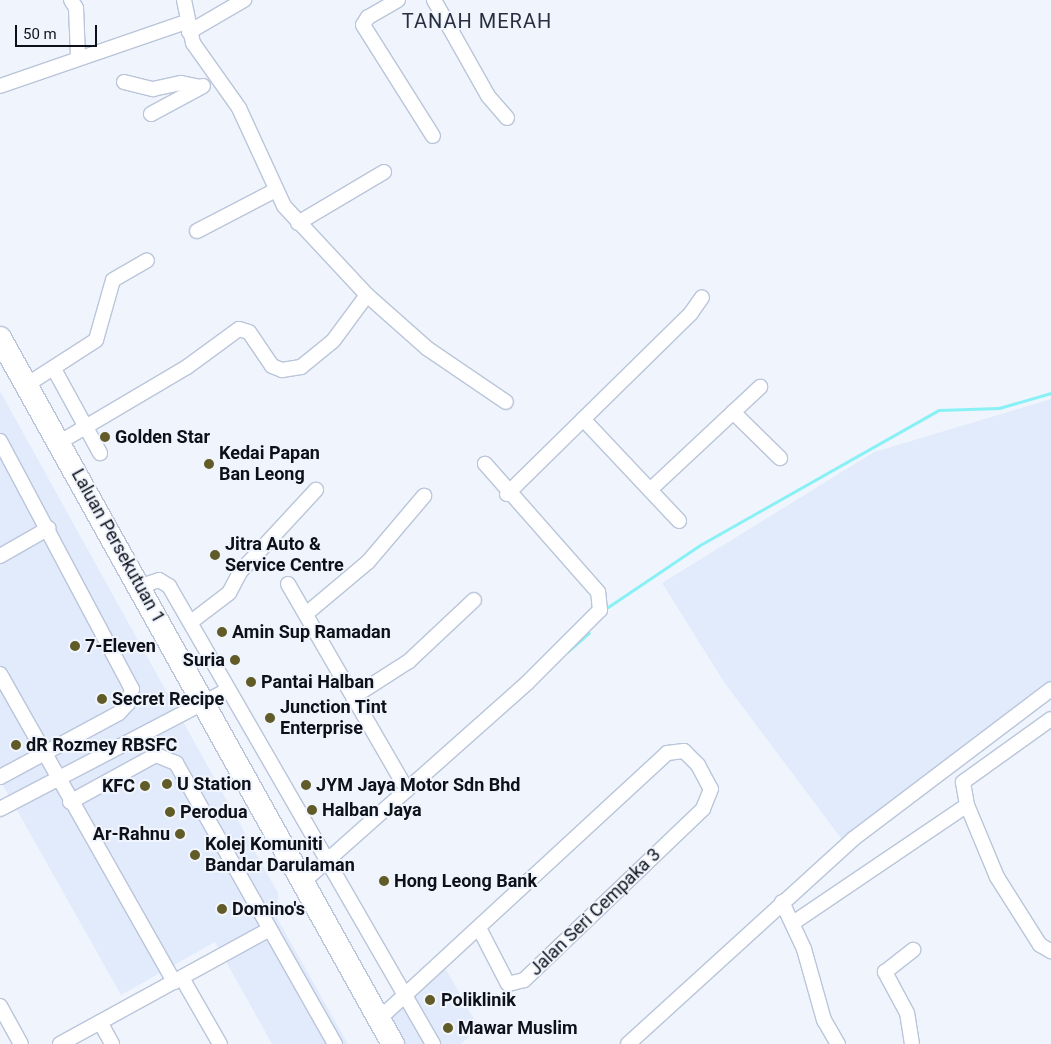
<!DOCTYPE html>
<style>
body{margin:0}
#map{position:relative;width:1051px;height:1044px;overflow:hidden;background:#f0f5fd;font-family:Roboto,sans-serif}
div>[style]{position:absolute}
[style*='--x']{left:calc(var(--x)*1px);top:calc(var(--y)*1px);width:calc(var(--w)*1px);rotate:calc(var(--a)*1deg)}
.built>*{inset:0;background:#e2ebfc}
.stream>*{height:3px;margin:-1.5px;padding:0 1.5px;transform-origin:1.5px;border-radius:1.5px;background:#89f1f5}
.roads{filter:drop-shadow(1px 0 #bac5da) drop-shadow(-1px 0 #bac5da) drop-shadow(0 1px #bac5da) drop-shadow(0 -1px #bac5da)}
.minor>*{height:14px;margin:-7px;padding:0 7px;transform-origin:7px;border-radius:7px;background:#fff}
.trunk>*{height:22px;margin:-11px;padding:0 11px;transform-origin:11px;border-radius:11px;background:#fff}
.dots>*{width:14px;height:14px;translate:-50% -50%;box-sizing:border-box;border:2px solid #f0f5fd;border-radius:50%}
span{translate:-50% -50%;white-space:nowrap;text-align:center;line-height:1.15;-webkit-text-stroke:4px #f0f5fd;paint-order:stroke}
.poi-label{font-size:18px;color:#0e1119;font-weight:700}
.left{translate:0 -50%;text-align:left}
.right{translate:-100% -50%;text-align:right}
.street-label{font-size:18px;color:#0e1119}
.quarter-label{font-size:20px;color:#272f40;letter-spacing:1px}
.scale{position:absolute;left:15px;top:25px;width:82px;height:22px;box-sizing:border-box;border:2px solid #0e1119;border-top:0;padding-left:6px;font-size:15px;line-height:18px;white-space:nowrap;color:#0e1119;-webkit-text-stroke:4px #f0f5fd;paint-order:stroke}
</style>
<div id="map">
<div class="built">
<i style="clip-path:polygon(0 391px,278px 893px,277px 918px,348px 1044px,272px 1044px,215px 942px,121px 995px,0 780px)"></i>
<i style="clip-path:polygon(1051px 399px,1051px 699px,849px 849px,724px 682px,662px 583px,874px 452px)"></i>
<i style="clip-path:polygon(439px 957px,479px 1028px,461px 1044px,406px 1044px,385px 1006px)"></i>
</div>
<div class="stream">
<i style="--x:608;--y:607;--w:111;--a:-34"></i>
<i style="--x:700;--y:545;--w:274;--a:-29.5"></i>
<i style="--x:939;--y:410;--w:60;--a:-1.9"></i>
<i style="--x:999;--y:408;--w:54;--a:-16.1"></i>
<i style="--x:567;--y:652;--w:29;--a:-41"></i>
</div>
<div class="roads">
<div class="minor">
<i style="--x:71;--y:0;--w:9;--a:58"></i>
<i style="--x:76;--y:8;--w:48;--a:87.6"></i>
<i style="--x:184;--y:0;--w:44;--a:78.2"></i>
<i style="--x:193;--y:43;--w:80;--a:54.7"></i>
<i style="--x:239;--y:108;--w:108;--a:65.3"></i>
<i style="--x:284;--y:206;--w:122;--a:47"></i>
<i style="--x:367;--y:295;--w:81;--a:41.5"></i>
<i style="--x:428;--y:349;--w:94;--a:34.2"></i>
<i style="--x:398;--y:0;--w:34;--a:150"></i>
<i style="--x:368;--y:17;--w:9;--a:122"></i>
<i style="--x:363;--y:25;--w:131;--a:57.8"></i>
<i style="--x:434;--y:0;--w:110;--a:60.6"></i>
<i style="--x:488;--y:96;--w:29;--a:49"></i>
<i style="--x:189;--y:32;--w:64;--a:-30.2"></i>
<i style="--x:124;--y:82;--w:30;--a:14"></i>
<i style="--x:153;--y:89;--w:29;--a:-12"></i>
<i style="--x:181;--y:83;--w:19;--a:12"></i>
<i style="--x:0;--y:86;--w:197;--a:-19"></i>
<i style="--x:151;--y:114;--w:59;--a:-28.3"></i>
<i style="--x:298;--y:223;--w:100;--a:-30.7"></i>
<i style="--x:197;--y:231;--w:87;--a:-27.5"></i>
<i style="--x:54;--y:369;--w:96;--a:61.3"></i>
<i style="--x:28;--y:384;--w:81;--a:-32.9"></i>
<i style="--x:96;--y:340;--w:62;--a:-74.2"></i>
<i style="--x:113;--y:280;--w:39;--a:-30"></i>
<i style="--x:733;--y:412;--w:66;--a:44.4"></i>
<i style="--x:583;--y:419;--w:140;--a:46.7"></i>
<i style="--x:0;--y:441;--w:281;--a:62"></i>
<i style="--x:132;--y:689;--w:15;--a:106"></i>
<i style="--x:128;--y:703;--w:13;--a:132"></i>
<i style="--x:119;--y:713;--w:135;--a:151.7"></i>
<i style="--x:60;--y:442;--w:147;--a:-30.6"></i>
<i style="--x:187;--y:367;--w:64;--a:-36.2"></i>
<i style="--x:239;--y:329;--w:10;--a:17"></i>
<i style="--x:249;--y:332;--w:41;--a:55.9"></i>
<i style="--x:272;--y:366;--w:11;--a:22"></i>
<i style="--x:282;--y:370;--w:19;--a:-9"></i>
<i style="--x:301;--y:367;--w:41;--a:-39.1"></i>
<i style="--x:333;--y:341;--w:57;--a:-53.5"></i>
<i style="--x:650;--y:490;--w:151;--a:-43.1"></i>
<i style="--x:507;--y:494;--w:258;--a:-44.5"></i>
<i style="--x:691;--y:313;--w:19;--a:-55"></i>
<i style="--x:0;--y:556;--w:56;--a:-29.7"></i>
<i style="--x:288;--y:584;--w:238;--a:60"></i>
<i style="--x:141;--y:586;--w:19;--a:-18"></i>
<i style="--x:159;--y:580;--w:12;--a:31"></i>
<i style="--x:169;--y:586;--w:529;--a:60.04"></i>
<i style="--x:306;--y:614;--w:81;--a:-40"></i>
<i style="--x:368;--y:562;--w:87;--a:-49.7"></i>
<i style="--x:191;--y:622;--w:48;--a:-37.3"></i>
<i style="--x:229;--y:593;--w:24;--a:-62"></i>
<i style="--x:240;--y:572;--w:112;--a:-47.2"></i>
<i style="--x:0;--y:674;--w:354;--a:60.5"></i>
<i style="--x:353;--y:697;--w:67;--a:-32.7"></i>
<i style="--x:409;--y:661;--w:89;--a:-43.2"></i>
<i style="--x:70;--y:802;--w:98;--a:-28.7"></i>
<i style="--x:156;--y:755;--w:22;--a:22"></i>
<i style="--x:176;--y:763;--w:323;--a:60.5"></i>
<i style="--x:967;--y:805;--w:78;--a:67.4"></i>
<i style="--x:997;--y:877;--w:80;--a:57.7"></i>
<i style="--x:1040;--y:945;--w:13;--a:29"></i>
<i style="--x:0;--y:809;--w:257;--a:-27.6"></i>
<i style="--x:303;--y:882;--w:300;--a:-41.6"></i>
<i style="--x:527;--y:683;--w:103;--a:-45"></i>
<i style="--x:600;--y:610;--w:18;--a:-96"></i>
<i style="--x:598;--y:592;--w:171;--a:-131.4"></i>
<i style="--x:782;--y:902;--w:52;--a:64.9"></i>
<i style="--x:804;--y:949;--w:74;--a:74.3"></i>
<i style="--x:824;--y:1020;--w:28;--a:60"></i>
<i style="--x:793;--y:923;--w:210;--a:-34.1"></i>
<i style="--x:967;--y:805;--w:23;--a:-100"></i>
<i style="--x:963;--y:782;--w:108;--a:-35.6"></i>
<i style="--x:182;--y:978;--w:76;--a:60.1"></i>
<i style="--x:0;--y:1006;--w:43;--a:61.1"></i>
<i style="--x:379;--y:1019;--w:392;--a:-42.7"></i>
<i style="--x:667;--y:753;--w:17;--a:-7"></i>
<i style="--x:684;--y:751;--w:20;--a:45"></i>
<i style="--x:698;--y:765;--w:27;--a:62"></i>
<i style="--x:711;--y:789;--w:22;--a:112"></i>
<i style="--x:703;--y:809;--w:248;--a:136.3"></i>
<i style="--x:524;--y:980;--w:16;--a:166"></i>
<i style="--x:508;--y:984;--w:63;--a:-117.4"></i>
<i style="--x:100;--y:1022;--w:25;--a:61"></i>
<i style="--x:60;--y:1044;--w:239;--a:-28.7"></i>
<i style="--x:628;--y:1044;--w:304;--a:-42.3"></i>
<i style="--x:853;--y:839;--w:248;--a:-37.1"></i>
<i style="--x:912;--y:1044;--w:31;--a:-99"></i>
<i style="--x:907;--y:1013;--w:47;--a:-118.2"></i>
<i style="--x:885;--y:972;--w:36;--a:-38"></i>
</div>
<div class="trunk">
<i style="--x:0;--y:338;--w:808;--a:60.9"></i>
</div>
</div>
<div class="dots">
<i style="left:105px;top:437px;background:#605b27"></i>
<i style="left:209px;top:464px;background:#605b27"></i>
<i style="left:215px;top:555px;background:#605b27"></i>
<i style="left:222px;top:632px;background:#605b27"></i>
<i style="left:75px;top:646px;background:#605b27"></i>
<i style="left:235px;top:660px;background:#605b27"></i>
<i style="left:251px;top:682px;background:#605b27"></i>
<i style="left:102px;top:699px;background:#605b27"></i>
<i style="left:270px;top:718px;background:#605b27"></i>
<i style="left:16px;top:745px;background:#605b27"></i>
<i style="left:167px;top:784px;background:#605b27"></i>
<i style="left:306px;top:785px;background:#605b27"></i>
<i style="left:145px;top:786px;background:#605b27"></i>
<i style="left:312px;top:810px;background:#605b27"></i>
<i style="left:170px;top:812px;background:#605b27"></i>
<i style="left:180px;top:834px;background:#605b27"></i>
<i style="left:195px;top:855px;background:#605b27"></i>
<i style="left:384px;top:881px;background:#605b27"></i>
<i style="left:222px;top:909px;background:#605b27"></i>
<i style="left:430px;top:1000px;background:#605b27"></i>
<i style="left:448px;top:1028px;background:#605b27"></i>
</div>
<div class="poi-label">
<span class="left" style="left:115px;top:437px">Golden Star</span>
<span class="left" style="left:219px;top:464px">Kedai Papan<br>Ban Leong</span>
<span class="left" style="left:225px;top:555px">Jitra Auto &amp;<br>Service Centre</span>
<span class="left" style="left:232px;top:632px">Amin Sup Ramadan</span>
<span class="left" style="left:85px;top:646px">7-Eleven</span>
<span class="right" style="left:225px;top:660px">Suria</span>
<span class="left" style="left:261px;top:682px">Pantai Halban</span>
<span class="left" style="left:112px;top:699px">Secret Recipe</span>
<span class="left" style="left:280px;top:718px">Junction Tint<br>Enterprise</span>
<span class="left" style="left:26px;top:745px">dR Rozmey RBSFC</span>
<span class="left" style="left:177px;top:784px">U Station</span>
<span class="left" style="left:316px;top:785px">JYM Jaya Motor Sdn Bhd</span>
<span class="right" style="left:135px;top:786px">KFC</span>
<span class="left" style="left:322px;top:810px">Halban Jaya</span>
<span class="left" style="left:180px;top:812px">Perodua</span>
<span class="right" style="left:170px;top:834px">Ar-Rahnu</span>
<span class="left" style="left:205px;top:855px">Kolej Komuniti<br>Bandar Darulaman</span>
<span class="left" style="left:394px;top:881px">Hong Leong Bank</span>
<span class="left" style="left:232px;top:909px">Domino's</span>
<span class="left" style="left:441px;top:1000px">Poliklinik</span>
<span class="left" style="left:458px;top:1028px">Mawar Muslim</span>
</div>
<div class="street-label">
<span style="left:118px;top:546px;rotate:61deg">Laluan Persekutuan 1</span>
<span style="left:595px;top:912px;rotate:-44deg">Jalan Seri Cempaka 3</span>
</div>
<div class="quarter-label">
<span style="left:477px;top:21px">TANAH MERAH</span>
</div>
<div class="scale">50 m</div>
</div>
